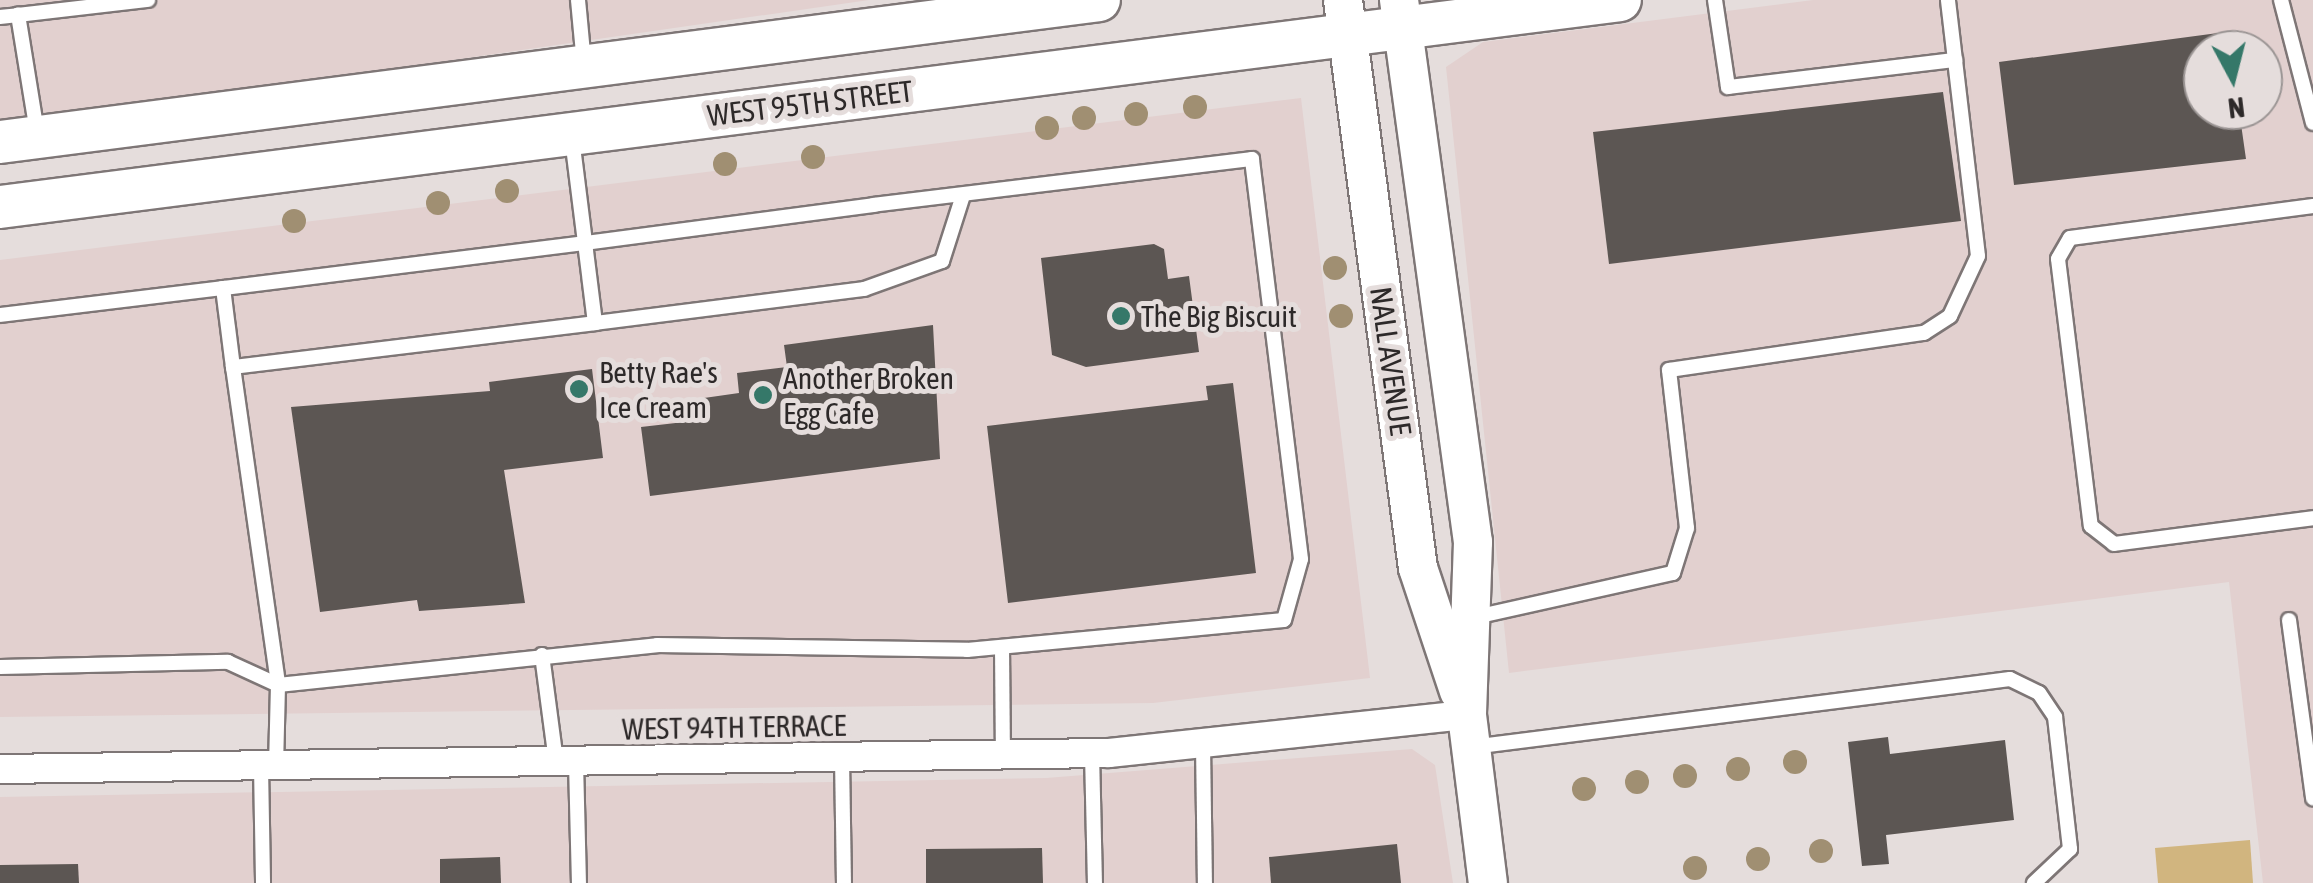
<!DOCTYPE html>
<style>
body{margin:0}
#map{position:relative;width:2313px;height:883px;overflow:hidden;background:#e5dddc;font-family:"Asap Condensed",sans-serif}
div>[style]{position:absolute}
[style*='--x']{left:calc(var(--x)*1px);top:calc(var(--y)*1px);width:calc(var(--w)*1px);rotate:calc(var(--a)*1deg)}
.built>*{inset:0;background:#e2d0cf}
.green>*{inset:0;background:#d1b57f}
.building>*{inset:0;background:#5c5653}
.roads{filter:drop-shadow(2px 0 #7e7676) drop-shadow(-2px 0 #7e7676) drop-shadow(0 2px #7e7676) drop-shadow(0 -2px #7e7676)}
.lane>*{height:14px;margin:-7px;padding:0 7px;transform-origin:7px;border-radius:7px;background:#fff}
.street>*{height:28px;margin:-14px;padding:0 14px;transform-origin:14px;border-radius:14px;background:#fff}
.secondary>*{height:38px;margin:-19px;padding:0 19px;transform-origin:19px;border-radius:19px;background:#fff}
.primary>*{height:42px;margin:-21px;padding:0 21px;transform-origin:21px;border-radius:21px;background:#fff}
.trees>*{width:24px;height:24px;margin:-12px;border-radius:50%;background:#a08f72}
.dots>*{width:28px;height:28px;translate:-50% -50%;box-sizing:border-box;border:5px solid #e5dddc;border-radius:50%}
span{translate:-50% -50%;white-space:nowrap;text-align:center;line-height:1.15;-webkit-text-stroke:10px #e5dddc;paint-order:stroke}
.street-label{font-size:30px;color:#2d2929}
.poi-label{font-size:30px;color:#2d2929}
.left{translate:0 -50%;text-align:left}
.north{position:absolute;left:2183px;top:30px;width:100px;height:100px;box-sizing:border-box;background:#e5dddc;border:2px solid #9b9594;border-radius:50%;rotate:173deg;font-size:28px;font-weight:700;line-height:40px;text-align:center;color:#2d2929}
.north::after{content:'';display:block;margin:auto;width:35px;height:45px;background:#357869;clip-path:polygon(50% 0,100% 100%,50% 72%,0 100%)}
</style>
<div id="map">
<div class="built">
<i style="clip-path:polygon(0 0,869px 0,0 125px)"></i>
<i style="clip-path:polygon(evenodd,1813px 0,2313px 0,2313px 883px,2263px 883px,2229px 582px,1509px 673px,1446px 67px,1483px 42px,1813px 0,2203px 50px,2263px 50px,2263px 110px,2203px 110px,2203px 50px)"></i>
<i style="clip-path:polygon(1301px 98px,1370px 678px,1153px 703px,0 717px,0 260px)"></i>
<i style="clip-path:polygon(1412px 749px,1435px 765px,1453px 883px,0 883px,0 797px,1046px 778px)"></i>
</div>
<div class="green">
<i style="clip-path:polygon(2250px 840px,2253px 883px,2158px 883px,2155px 848px)"></i>
</div>
<div class="building">
<i style="clip-path:polygon(2233px 31px,2235px 50px,2203px 50px,2203px 110px,2239px 110px,2246px 159px,2014px 185px,1999px 62px)"></i>
<i style="clip-path:polygon(1943px 92px,1961px 221px,1609px 264px,1593px 132px)"></i>
<i style="clip-path:polygon(1154px 244px,1164px 249px,1168px 279px,1189px 276px,1199px 352px,1086px 367px,1052px 355px,1041px 258px)"></i>
<i style="clip-path:polygon(933px 325px,940px 459px,650px 496px,641px 427px,693px 421px,690px 400px,739px 393px,737px 373px,787px 367px,784px 345px)"></i>
<i style="clip-path:polygon(592px 369px,603px 458px,504px 470px,525px 603px,419px 611px,417px 600px,320px 612px,291px 407px,490px 391px,489px 382px)"></i>
<i style="clip-path:polygon(1233px 383px,1256px 573px,1008px 603px,987px 426px,1208px 400px,1206px 386px)"></i>
<i style="clip-path:polygon(1888px 737px,1890px 754px,2005px 740px,2014px 820px,1886px 835px,1889px 864px,1862px 866px,1848px 742px)"></i>
<i style="clip-path:polygon(1397px 844px,1401px 883px,1271px 883px,1269px 857px)"></i>
<i style="clip-path:polygon(1042px 848px,1043px 883px,926px 883px,926px 849px)"></i>
<i style="clip-path:polygon(500px 857px,501px 883px,440px 883px,440px 859px)"></i>
<i style="clip-path:polygon(78px 864px,79px 883px,0 883px,0 865px)"></i>
</div>
<div class="roads">
<div class="lane">
<i style="--x:578;--y:0;--w:64;--a:84.6"></i>
<i style="--x:1715;--y:0;--w:88;--a:81.5"></i>
<i style="--x:1728;--y:87;--w:229;--a:-6.8"></i>
<i style="--x:2281;--y:0;--w:127;--a:75.4"></i>
<i style="--x:0;--y:17;--w:18;--a:-6"></i>
<i style="--x:37;--y:132;--w:119;--a:-99.2"></i>
<i style="--x:18;--y:15;--w:131;--a:-6.6"></i>
<i style="--x:2313;--y:206;--w:245;--a:172.5"></i>
<i style="--x:2070;--y:238;--w:24;--a:120"></i>
<i style="--x:2058;--y:259;--w:269;--a:83"></i>
<i style="--x:2091;--y:526;--w:29;--a:38"></i>
<i style="--x:2114;--y:544;--w:201;--a:-7.4"></i>
<i style="--x:0;--y:315;--w:225;--a:-6.9"></i>
<i style="--x:595;--y:323;--w:271;--a:-7.2"></i>
<i style="--x:864;--y:289;--w:83;--a:-19.7"></i>
<i style="--x:942;--y:261;--w:69;--a:-72.3"></i>
<i style="--x:233;--y:367;--w:321;--a:81.9"></i>
<i style="--x:278;--y:685;--w:381;--a:-6"></i>
<i style="--x:657;--y:645;--w:310;--a:0.9"></i>
<i style="--x:967;--y:650;--w:318;--a:-5.4"></i>
<i style="--x:1284;--y:620;--w:63;--a:-74.4"></i>
<i style="--x:1301;--y:559;--w:403;--a:-97"></i>
<i style="--x:1252;--y:159;--w:381;--a:173.1"></i>
<i style="--x:874;--y:205;--w:291;--a:172.5"></i>
<i style="--x:585;--y:243;--w:365;--a:172.9"></i>
<i style="--x:223;--y:288;--w:80;--a:82.8"></i>
<i style="--x:233;--y:367;--w:365;--a:-6.9"></i>
<i style="--x:595;--y:323;--w:185;--a:-97.1"></i>
<i style="--x:1471;--y:618;--w:207;--a:-12.6"></i>
<i style="--x:1673;--y:573;--w:47;--a:-72.7"></i>
<i style="--x:1687;--y:528;--w:159;--a:-96.5"></i>
<i style="--x:1669;--y:370;--w:258;--a:-8.3"></i>
<i style="--x:1924;--y:333;--w:31;--a:-33"></i>
<i style="--x:1950;--y:316;--w:66;--a:-65"></i>
<i style="--x:1978;--y:256;--w:258;--a:-96.7"></i>
<i style="--x:2289;--y:620;--w:180;--a:82.3"></i>
<i style="--x:1002;--y:647;--w:108;--a:89.5"></i>
<i style="--x:542;--y:655;--w:108;--a:82.5"></i>
<i style="--x:0;--y:667;--w:228;--a:-1.3"></i>
<i style="--x:228;--y:662;--w:55;--a:24.7"></i>
<i style="--x:278;--y:685;--w:81;--a:91.4"></i>
<i style="--x:1203;--y:745;--w:138;--a:89.2"></i>
<i style="--x:1472;--y:747;--w:542;--a:-7.2"></i>
<i style="--x:2010;--y:679;--w:32;--a:26"></i>
<i style="--x:2039;--y:693;--w:29;--a:56"></i>
<i style="--x:2055;--y:717;--w:133;--a:83.5"></i>
<i style="--x:2070;--y:849;--w:50;--a:136.6"></i>
<i style="--x:1092;--y:753;--w:130;--a:88.7"></i>
<i style="--x:842;--y:758;--w:125;--a:89.1"></i>
<i style="--x:576;--y:762;--w:121;--a:88.6"></i>
<i style="--x:261;--y:766;--w:117;--a:89"></i>
</div>
<div class="street">
<i style="--x:0;--y:769;--w:1109;--a:-0.83"></i>
<i style="--x:1109;--y:753;--w:360;--a:-6.1"></i>
</div>
<div class="secondary">
<i style="--x:1343;--y:0;--w:573;--a:82.48"></i>
<i style="--x:1418;--y:568;--w:130;--a:71.6"></i>
<i style="--x:1399;--y:0;--w:547;--a:82.23"></i>
<i style="--x:1473;--y:542;--w:173;--a:92"></i>
<i style="--x:1467;--y:715;--w:169;--a:82.9"></i>
</div>
<div class="primary">
<i style="--x:0;--y:142;--w:1108;--a:-7.36"></i>
<i style="--x:0;--y:207;--w:1633;--a:-7.28"></i>
</div>
</div>
<div class="trees">
<i style="left:1195px;top:107px"></i>
<i style="left:1136px;top:114px"></i>
<i style="left:1084px;top:118px"></i>
<i style="left:1047px;top:128px"></i>
<i style="left:813px;top:157px"></i>
<i style="left:725px;top:164px"></i>
<i style="left:507px;top:191px"></i>
<i style="left:438px;top:203px"></i>
<i style="left:294px;top:221px"></i>
<i style="left:1335px;top:268px"></i>
<i style="left:1341px;top:316px"></i>
<i style="left:1795px;top:762px"></i>
<i style="left:1738px;top:769px"></i>
<i style="left:1685px;top:776px"></i>
<i style="left:1637px;top:782px"></i>
<i style="left:1584px;top:789px"></i>
<i style="left:1821px;top:851px"></i>
<i style="left:1758px;top:859px"></i>
<i style="left:1695px;top:868px"></i>
</div>
<div class="dots">
<i style="left:1121px;top:316px;background:#357869"></i>
<i style="left:579px;top:389px;background:#357869"></i>
<i style="left:763px;top:395px;background:#357869"></i>
</div>
<div class="street-label">
<span style="left:810px;top:103px;rotate:-7deg">WEST 95TH STREET</span>
<span style="left:1391px;top:361px;rotate:82deg">NALL AVENUE</span>
<span style="left:734px;top:727px;rotate:-1deg">WEST 94TH TERRACE</span>
</div>
<div class="poi-label">
<span class="left" style="left:1141px;top:316px">The Big Biscuit</span>
<span class="left" style="left:599px;top:389px">Betty Rae's<br>Ice Cream</span>
<span class="left" style="left:783px;top:395px">Another Broken<br>Egg Cafe</span>
</div>
<div class="north">N</div>
</div>
